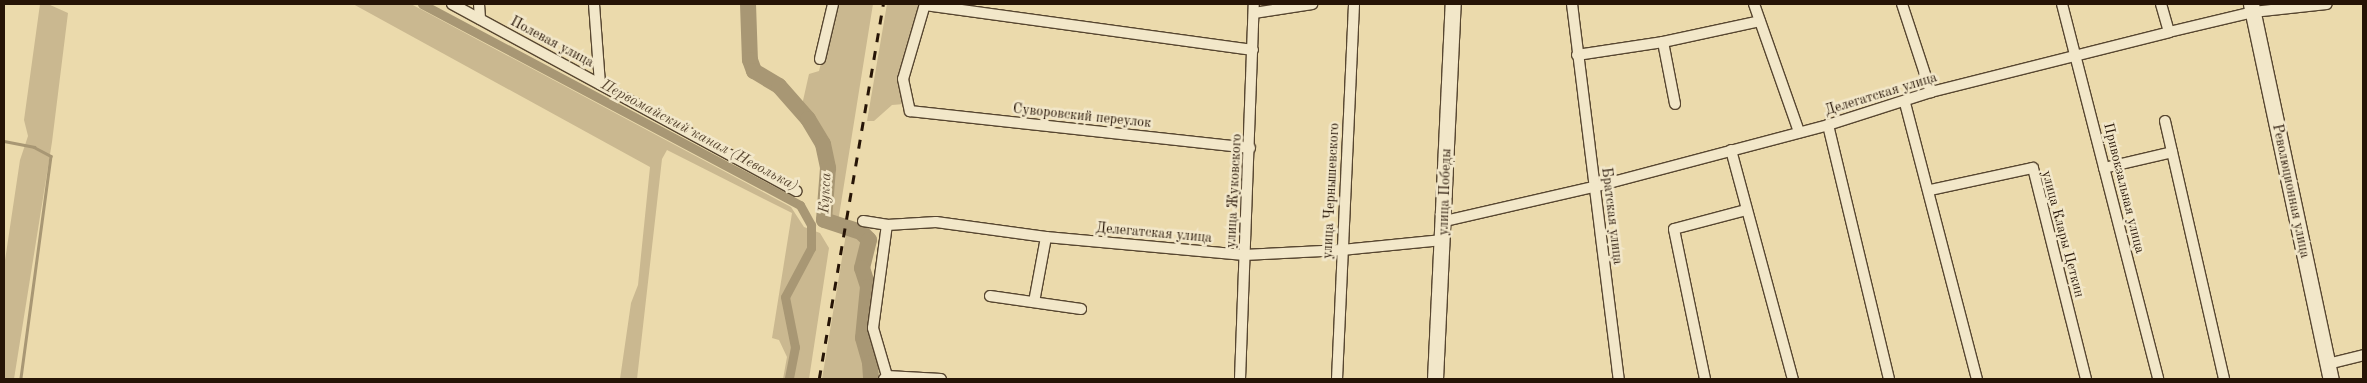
<!DOCTYPE html>
<meta charset="utf-8">
<style>
body{margin:0}
#map{position:relative;width:2367px;height:383px;overflow:hidden;background:#ebdaac;font-family:"Old Standard TT",serif}
div>[style]{position:absolute}
[style*='--x']{left:calc(var(--x)*1px);top:calc(var(--y)*1px);width:calc(var(--w)*1px);rotate:calc(var(--a)*1deg)}
.green>*{inset:0;background:#cab890}
.stream>*{height:2.5px;margin:-1.25px;padding:0 1.25px;transform-origin:1.25px;border-radius:1.25px;background:#a89774}
.canal>*{height:9px;margin:-4.5px;padding:0 4.5px;transform-origin:4.5px;border-radius:4.5px;background:#a89774}
.river>*{height:16px;margin:-8px;padding:0 8px;transform-origin:8px;border-radius:8px;background:#a89774}
.roads{filter:drop-shadow(1px 0 #574630) drop-shadow(-1px 0 #574630) drop-shadow(0 1px #574630) drop-shadow(0 -1px #574630)}
.street>*{height:10px;margin:-5px;padding:0 5px;transform-origin:5px;border-radius:5px;background:#f2e7c9}
.secondary>*{height:15px;margin:-7.5px;padding:0 7.5px;transform-origin:7.5px;border-radius:7.5px;background:#f2e7c9}
.rail>*{height:2.5px;margin-top:-1.25px;transform-origin:0;background:repeating-linear-gradient(90deg,#261406 0 9px,transparent 0 18px)}
span{translate:-50% -50%;white-space:nowrap;text-align:center;line-height:1.15;-webkit-text-stroke:5px #f2e7c9;paint-order:stroke}
.street-label{font-size:14px;color:#261406}
.water-label{font-size:15px;color:#5a4832;font-style:italic}
.frame{position:absolute;inset:0;border:5px solid #261406;pointer-events:none}
</style>
<div id="map">
<div class="green">
<i style="clip-path:polygon(40px 4px,48px 4px,68px 13px,52px 142px,14px 379px,4px 379px,4px 267px,20px 160px,28px 136px,24px 120px)"></i>
<i style="clip-path:polygon(353px 4px,411px 4px,791px 207px,804px 227px,820px 233px,829px 248px,809px 379px,783px 379px,787px 357px,779px 340px,772px 338px,792px 213px,667px 150px,662px 159px,637px 379px,620px 379px,631px 303px,638px 285px,650px 167px)"></i>
<i style="clip-path:polygon(836px 4px,873px 4px,838px 222px,827px 216px,831px 154px,819px 129px,802px 105px,809px 74px,819px 71px)"></i>
<i style="clip-path:polygon(887px 4px,922px 4px,900px 70px,904px 104px,892px 105px,874px 121px,867px 121px)"></i>
<i style="clip-path:polygon(846px 234px,862px 241px,867px 247px,860px 267px,864px 290px,859px 338px,868px 364px,868px 379px,822px 379px)"></i>
</div>
<div class="stream">
<i style="--x:4;--y:141;--w:31;--a:11"></i>
<i style="--x:34;--y:147;--w:19;--a:28"></i>
<i style="--x:51;--y:156;--w:225;--a:97.7"></i>
</div>
<div class="canal">
<i style="--x:422;--y:4;--w:428;--a:28"></i>
<i style="--x:800;--y:205;--w:23;--a:61"></i>
<i style="--x:811;--y:225;--w:23;--a:90"></i>
<i style="--x:811;--y:248;--w:55;--a:118"></i>
<i style="--x:785;--y:297;--w:51;--a:78.7"></i>
<i style="--x:795;--y:347;--w:33;--a:101"></i>
</div>
<div class="river">
<i style="--x:748;--y:4;--w:56;--a:88"></i>
<i style="--x:750;--y:60;--w:12;--a:70"></i>
<i style="--x:754;--y:71;--w:29;--a:31"></i>
<i style="--x:779;--y:86;--w:44;--a:48.7"></i>
<i style="--x:808;--y:119;--w:29;--a:59"></i>
<i style="--x:823;--y:144;--w:25;--a:78"></i>
<i style="--x:828;--y:168;--w:52;--a:94.4"></i>
<i style="--x:824;--y:220;--w:39;--a:18"></i>
<i style="--x:861;--y:232;--w:11;--a:45"></i>
<i style="--x:869;--y:240;--w:29;--a:104"></i>
<i style="--x:862;--y:268;--w:20;--a:72"></i>
<i style="--x:868;--y:287;--w:51;--a:95.6"></i>
<i style="--x:863;--y:338;--w:26;--a:74"></i>
<i style="--x:870;--y:363;--w:16;--a:86"></i>
</div>
<div class="roads">
<div class="street">
<i style="--x:452;--y:4;--w:392;--a:28.5"></i>
<i style="--x:479;--y:4;--w:15;--a:86"></i>
<i style="--x:594;--y:4;--w:80;--a:85.7"></i>
<i style="--x:925;--y:4;--w:78;--a:106.3"></i>
<i style="--x:903;--y:79;--w:33;--a:78"></i>
<i style="--x:910;--y:111;--w:342;--a:6.2"></i>
<i style="--x:1572;--y:4;--w:378;--a:82.9"></i>
<i style="--x:1754;--y:4;--w:136;--a:70.6"></i>
<i style="--x:1902;--y:4;--w:93;--a:71.8"></i>
<i style="--x:2062;--y:4;--w:387;--a:75.6"></i>
<i style="--x:2161;--y:4;--w:29;--a:74"></i>
<i style="--x:925;--y:5;--w:331;--a:7.8"></i>
<i style="--x:1254;--y:13;--w:59;--a:-8.8"></i>
<i style="--x:1663;--y:42;--w:63;--a:79"></i>
<i style="--x:1577;--y:55;--w:87;--a:-8.6"></i>
<i style="--x:1663;--y:42;--w:99;--a:-12.2"></i>
<i style="--x:820;--y:59;--w:57;--a:-76.7"></i>
<i style="--x:1905;--y:103;--w:285;--a:75.4"></i>
<i style="--x:2165;--y:121;--w:265;--a:77.1"></i>
<i style="--x:1828;--y:125;--w:261;--a:76.5"></i>
<i style="--x:1731;--y:150;--w:237;--a:74.9"></i>
<i style="--x:2104;--y:168;--w:70;--a:-13.2"></i>
<i style="--x:1930;--y:190;--w:105;--a:-12.1"></i>
<i style="--x:2033;--y:168;--w:218;--a:75.9"></i>
<i style="--x:863;--y:221;--w:24;--a:9"></i>
<i style="--x:887;--y:225;--w:49;--a:-3.5"></i>
<i style="--x:936;--y:222;--w:111;--a:7.8"></i>
<i style="--x:1046;--y:237;--w:199;--a:5.2"></i>
<i style="--x:1244;--y:255;--w:98;--a:-2.9"></i>
<i style="--x:1342;--y:250;--w:101;--a:-5.7"></i>
<i style="--x:1445;--y:221;--w:153;--a:-12.9"></i>
<i style="--x:1594;--y:187;--w:242;--a:-14.8"></i>
<i style="--x:1828;--y:125;--w:108;--a:-17.8"></i>
<i style="--x:1931;--y:92;--w:245;--a:-14.1"></i>
<i style="--x:2169;--y:32;--w:86;--a:-13.4"></i>
<i style="--x:2253;--y:12;--w:74;--a:-6.2"></i>
<i style="--x:990;--y:296;--w:92;--a:8.1"></i>
<i style="--x:1034;--y:302;--w:66;--a:-79.5"></i>
<i style="--x:2328;--y:364;--w:36;--a:-14"></i>
<i style="--x:887;--y:376;--w:54;--a:3.2"></i>
<i style="--x:884;--y:379;--w:4;--a:-45"></i>
<i style="--x:887;--y:376;--w:50;--a:-106.3"></i>
<i style="--x:873;--y:328;--w:104;--a:-82.3"></i>
<i style="--x:1240;--y:379;--w:375;--a:-87.9"></i>
<i style="--x:1337;--y:379;--w:375;--a:-87.4"></i>
<i style="--x:1705;--y:379;--w:153;--a:-101.7"></i>
<i style="--x:1674;--y:229;--w:74;--a:-14.8"></i>
</div>
<div class="secondary">
<i style="--x:2251;--y:4;--w:383;--a:78"></i>
<i style="--x:1435;--y:379;--w:375;--a:-87.3"></i>
</div>
</div>
<div class="rail">
<i style="--x:819;--y:379;--w:380;--a:-80.3"></i>
</div>
<div class="street-label">
<span style="left:552px;top:42px;rotate:28deg">Полевая улица</span>
<span style="left:1881px;top:94px;rotate:-17deg">Делегатская улица</span>
<span style="left:1082px;top:116px;rotate:6deg">Суворовский переулок</span>
<span style="left:2124px;top:188px;rotate:76deg">Привокзальная улица</span>
<span style="left:1234px;top:191px;rotate:-87deg">улица Жуковского</span>
<span style="left:1331px;top:191px;rotate:-87deg">улица Чернышевского</span>
<span style="left:2291px;top:191px;rotate:78deg">Революционная улица</span>
<span style="left:1445px;top:192px;rotate:-88deg">улица Победы</span>
<span style="left:1612px;top:216px;rotate:83deg">Братская улица</span>
<span style="left:1154px;top:233px;rotate:5deg">Делегатская улица</span>
<span style="left:2063px;top:234px;rotate:75deg">улица Клары Цеткин</span>
</div>
<div class="water-label">
<span style="left:699px;top:136px;rotate:28deg">Первомайский канал (Неволька)</span>
<span style="left:826px;top:193px;rotate:-87deg">Кукса</span>
</div>
<div class="frame"></div>
</div>
